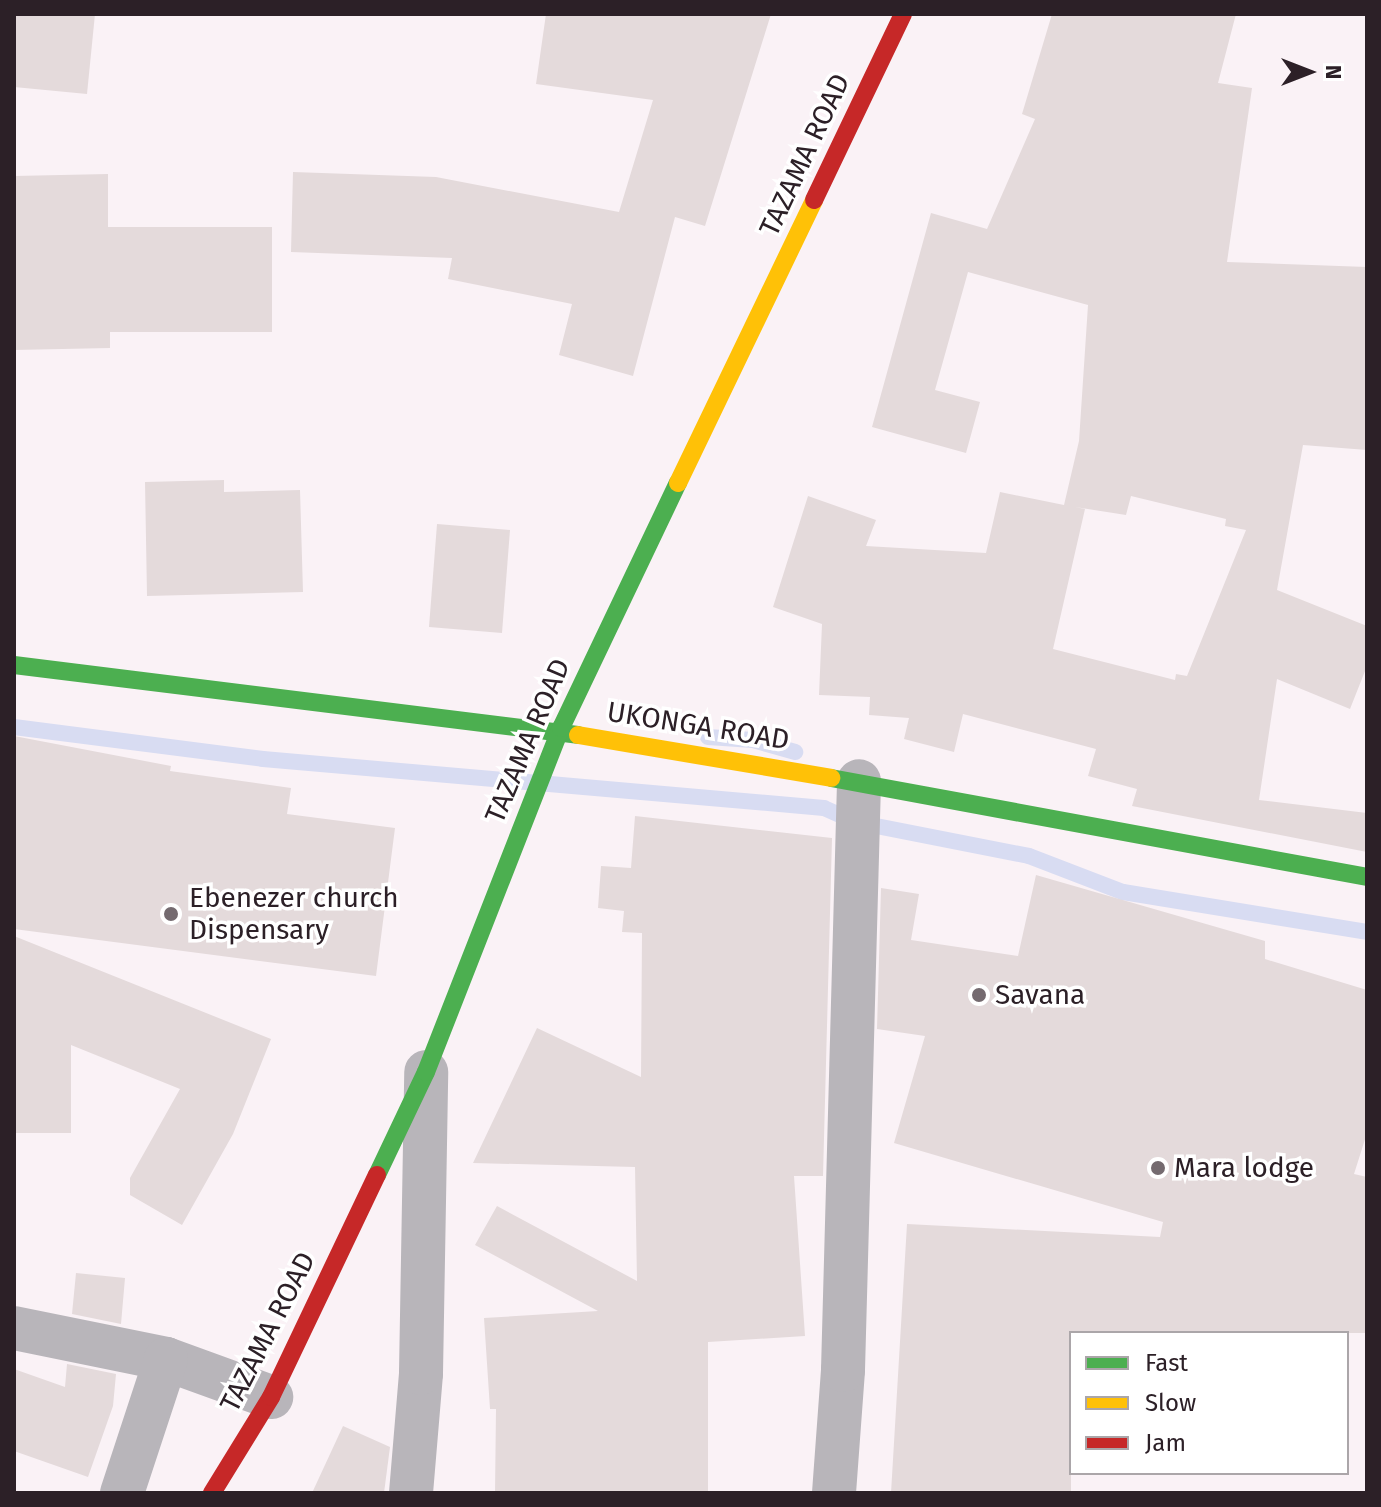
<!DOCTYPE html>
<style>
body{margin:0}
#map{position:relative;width:1381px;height:1507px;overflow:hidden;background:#faf2f6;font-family:"Fira Sans",sans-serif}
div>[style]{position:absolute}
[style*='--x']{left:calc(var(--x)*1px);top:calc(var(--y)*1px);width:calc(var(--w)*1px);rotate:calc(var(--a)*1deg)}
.stream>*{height:16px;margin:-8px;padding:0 8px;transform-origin:8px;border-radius:8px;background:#d8dcf2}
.building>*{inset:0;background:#e4dadb}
.street>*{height:44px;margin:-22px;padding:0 22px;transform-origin:22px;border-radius:22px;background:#b8b5ba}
.fast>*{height:18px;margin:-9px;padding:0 9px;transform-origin:9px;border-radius:9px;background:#4caf50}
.slow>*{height:18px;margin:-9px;padding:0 9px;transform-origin:9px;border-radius:9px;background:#ffc107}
.jam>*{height:18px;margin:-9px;padding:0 9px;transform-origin:9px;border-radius:9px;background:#c62828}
.dots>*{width:22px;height:22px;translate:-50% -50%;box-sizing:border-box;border:4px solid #fff;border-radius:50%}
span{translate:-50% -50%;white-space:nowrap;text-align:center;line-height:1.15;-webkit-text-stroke:7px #fff;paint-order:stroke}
.street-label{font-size:28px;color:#2c2027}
.poi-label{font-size:28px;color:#2c2027}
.left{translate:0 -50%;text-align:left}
.frame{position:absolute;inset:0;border:16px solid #2c2027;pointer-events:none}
.legend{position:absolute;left:1069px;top:1331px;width:280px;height:144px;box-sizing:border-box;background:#fff;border:2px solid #aba6a9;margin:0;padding:10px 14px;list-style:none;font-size:24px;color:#2c2027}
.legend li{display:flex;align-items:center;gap:16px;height:40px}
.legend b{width:40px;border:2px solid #aba6a9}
.north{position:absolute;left:1269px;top:32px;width:80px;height:80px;-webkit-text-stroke:6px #fff;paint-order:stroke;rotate:90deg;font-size:22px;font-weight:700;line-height:32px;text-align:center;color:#2c2027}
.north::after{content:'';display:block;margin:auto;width:28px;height:36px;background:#2c2027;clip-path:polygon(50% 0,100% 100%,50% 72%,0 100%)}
</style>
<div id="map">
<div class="stream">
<i style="--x:14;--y:727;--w:251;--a:7.3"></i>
<i style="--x:263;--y:759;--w:563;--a:4.99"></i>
<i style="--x:824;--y:808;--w:35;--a:24"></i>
<i style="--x:856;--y:822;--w:176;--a:11.1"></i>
<i style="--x:1029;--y:856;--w:101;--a:21"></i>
<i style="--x:1123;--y:892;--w:247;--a:9.3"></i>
<i style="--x:708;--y:737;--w:45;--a:3.8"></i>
<i style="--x:753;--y:740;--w:44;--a:15.9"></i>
</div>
<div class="building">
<i style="clip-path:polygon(14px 14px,95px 14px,87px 94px,14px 87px)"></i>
<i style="clip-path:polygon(546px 14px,771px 14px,705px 226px,675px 217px,633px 376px,559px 355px,572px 304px,448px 279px,452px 258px,291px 252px,293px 172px,436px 177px,619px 212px,653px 100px,536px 84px)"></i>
<i style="clip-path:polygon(evenodd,1052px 14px,1236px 14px,1218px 83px,1252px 88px,1227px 262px,1367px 267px,1367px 450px,1303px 445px,1277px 590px,1367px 626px,1367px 666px,1350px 709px,1277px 679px,1259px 800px,1367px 813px,1367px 852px,1132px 806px,1137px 789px,1088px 776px,1096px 749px,963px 714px,954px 752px,904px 739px,909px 718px,869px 715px,870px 697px,819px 695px,822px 624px,773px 607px,808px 496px,876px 520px,866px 546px,986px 553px,1000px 492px,1064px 505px,1079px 441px,1088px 305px,968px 272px,935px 390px,980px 402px,966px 453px,872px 427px,931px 213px,987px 229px,1035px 119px,1022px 114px,1052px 14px,1131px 496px,1226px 519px,1225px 526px,1246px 530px,1187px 676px,1176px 674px,1175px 680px,1053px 649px,1085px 509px,1075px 507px,1126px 515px,1131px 496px)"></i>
<i style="clip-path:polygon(108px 174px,108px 227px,272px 227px,272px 332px,110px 332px,110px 348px,14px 350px,14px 176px)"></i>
<i style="clip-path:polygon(224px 480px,224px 492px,300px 490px,303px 592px,147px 596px,145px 482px)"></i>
<i style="clip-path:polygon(437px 524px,510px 530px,502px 633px,429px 627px)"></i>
<i style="clip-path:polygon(14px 736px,171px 766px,170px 771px,291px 788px,287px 814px,395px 828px,376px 976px,14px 929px)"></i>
<i style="clip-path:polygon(635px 816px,832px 838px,823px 1176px,794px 1176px,805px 1336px,708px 1342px,708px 1493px,495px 1493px,496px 1409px,490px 1409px,484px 1318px,598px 1311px,475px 1245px,497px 1206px,637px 1281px,635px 1167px,473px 1163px,537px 1028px,641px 1077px,642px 933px,622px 932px,624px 911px,598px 908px,601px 866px,631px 868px)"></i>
<i style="clip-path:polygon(1036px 875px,1265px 941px,1265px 959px,1367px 990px,1367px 1133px,1354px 1174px,1367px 1177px,1367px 1333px,1071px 1333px,1071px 1493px,891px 1493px,907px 1224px,1160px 1237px,1163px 1222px,894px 1143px,925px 1036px,877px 1029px,881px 888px,919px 894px,911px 940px,1018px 956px)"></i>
<i style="clip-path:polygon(14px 936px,271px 1039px,233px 1134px,182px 1225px,130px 1195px,130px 1178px,180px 1089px,71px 1045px,71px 1133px,14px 1133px)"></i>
<i style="clip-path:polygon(76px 1273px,125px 1278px,121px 1324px,72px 1314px)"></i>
<i style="clip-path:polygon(67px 1364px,116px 1374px,113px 1406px,88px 1477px,14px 1451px,14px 1369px,65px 1387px)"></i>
<i style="clip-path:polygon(343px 1426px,390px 1447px,384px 1493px,312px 1493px)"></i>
</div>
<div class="street">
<i style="--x:14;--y:1328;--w:155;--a:11.5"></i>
<i style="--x:166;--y:1359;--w:112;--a:19.9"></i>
<i style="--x:122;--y:1493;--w:141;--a:-71.8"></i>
<i style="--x:411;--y:1493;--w:120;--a:-85.2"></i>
<i style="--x:421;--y:1373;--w:301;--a:-89"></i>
<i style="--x:834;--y:1493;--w:123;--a:-85.8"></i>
<i style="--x:843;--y:1370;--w:589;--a:-88.44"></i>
</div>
<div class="fast">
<i style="--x:14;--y:665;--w:568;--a:7.07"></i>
<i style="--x:831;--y:778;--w:545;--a:10.46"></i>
<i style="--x:377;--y:1175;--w:114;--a:-64.6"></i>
<i style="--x:426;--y:1072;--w:370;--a:-68.6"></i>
<i style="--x:561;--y:728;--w:272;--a:-64.5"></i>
</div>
<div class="slow">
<i style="--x:678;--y:483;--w:314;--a:-64.3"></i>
<i style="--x:578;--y:735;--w:257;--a:9.6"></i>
</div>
<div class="jam">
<i style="--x:814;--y:200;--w:206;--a:-64.4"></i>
<i style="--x:212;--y:1493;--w:113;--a:-58.4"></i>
<i style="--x:271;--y:1397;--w:246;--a:-64.5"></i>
</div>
<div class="dots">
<i style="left:171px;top:914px;background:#746a6f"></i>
<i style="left:979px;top:995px;background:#746a6f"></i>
<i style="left:1158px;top:1168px;background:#746a6f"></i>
</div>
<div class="street-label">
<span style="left:805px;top:155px;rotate:-65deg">TAZAMA ROAD</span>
<span style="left:698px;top:726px;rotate:9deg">UKONGA ROAD</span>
<span style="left:528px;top:741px;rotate:-67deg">TAZAMA ROAD</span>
<span style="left:268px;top:1332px;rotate:-63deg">TAZAMA ROAD</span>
</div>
<div class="poi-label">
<span class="left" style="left:189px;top:914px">Ebenezer church<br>Dispensary</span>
<span class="left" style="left:995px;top:995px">Savana</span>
<span class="left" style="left:1174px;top:1168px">Mara lodge</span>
</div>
<div class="frame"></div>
<ul class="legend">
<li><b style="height:10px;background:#4caf50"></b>Fast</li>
<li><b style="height:10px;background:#ffc107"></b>Slow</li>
<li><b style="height:10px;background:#c62828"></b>Jam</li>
</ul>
<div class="north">N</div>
</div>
